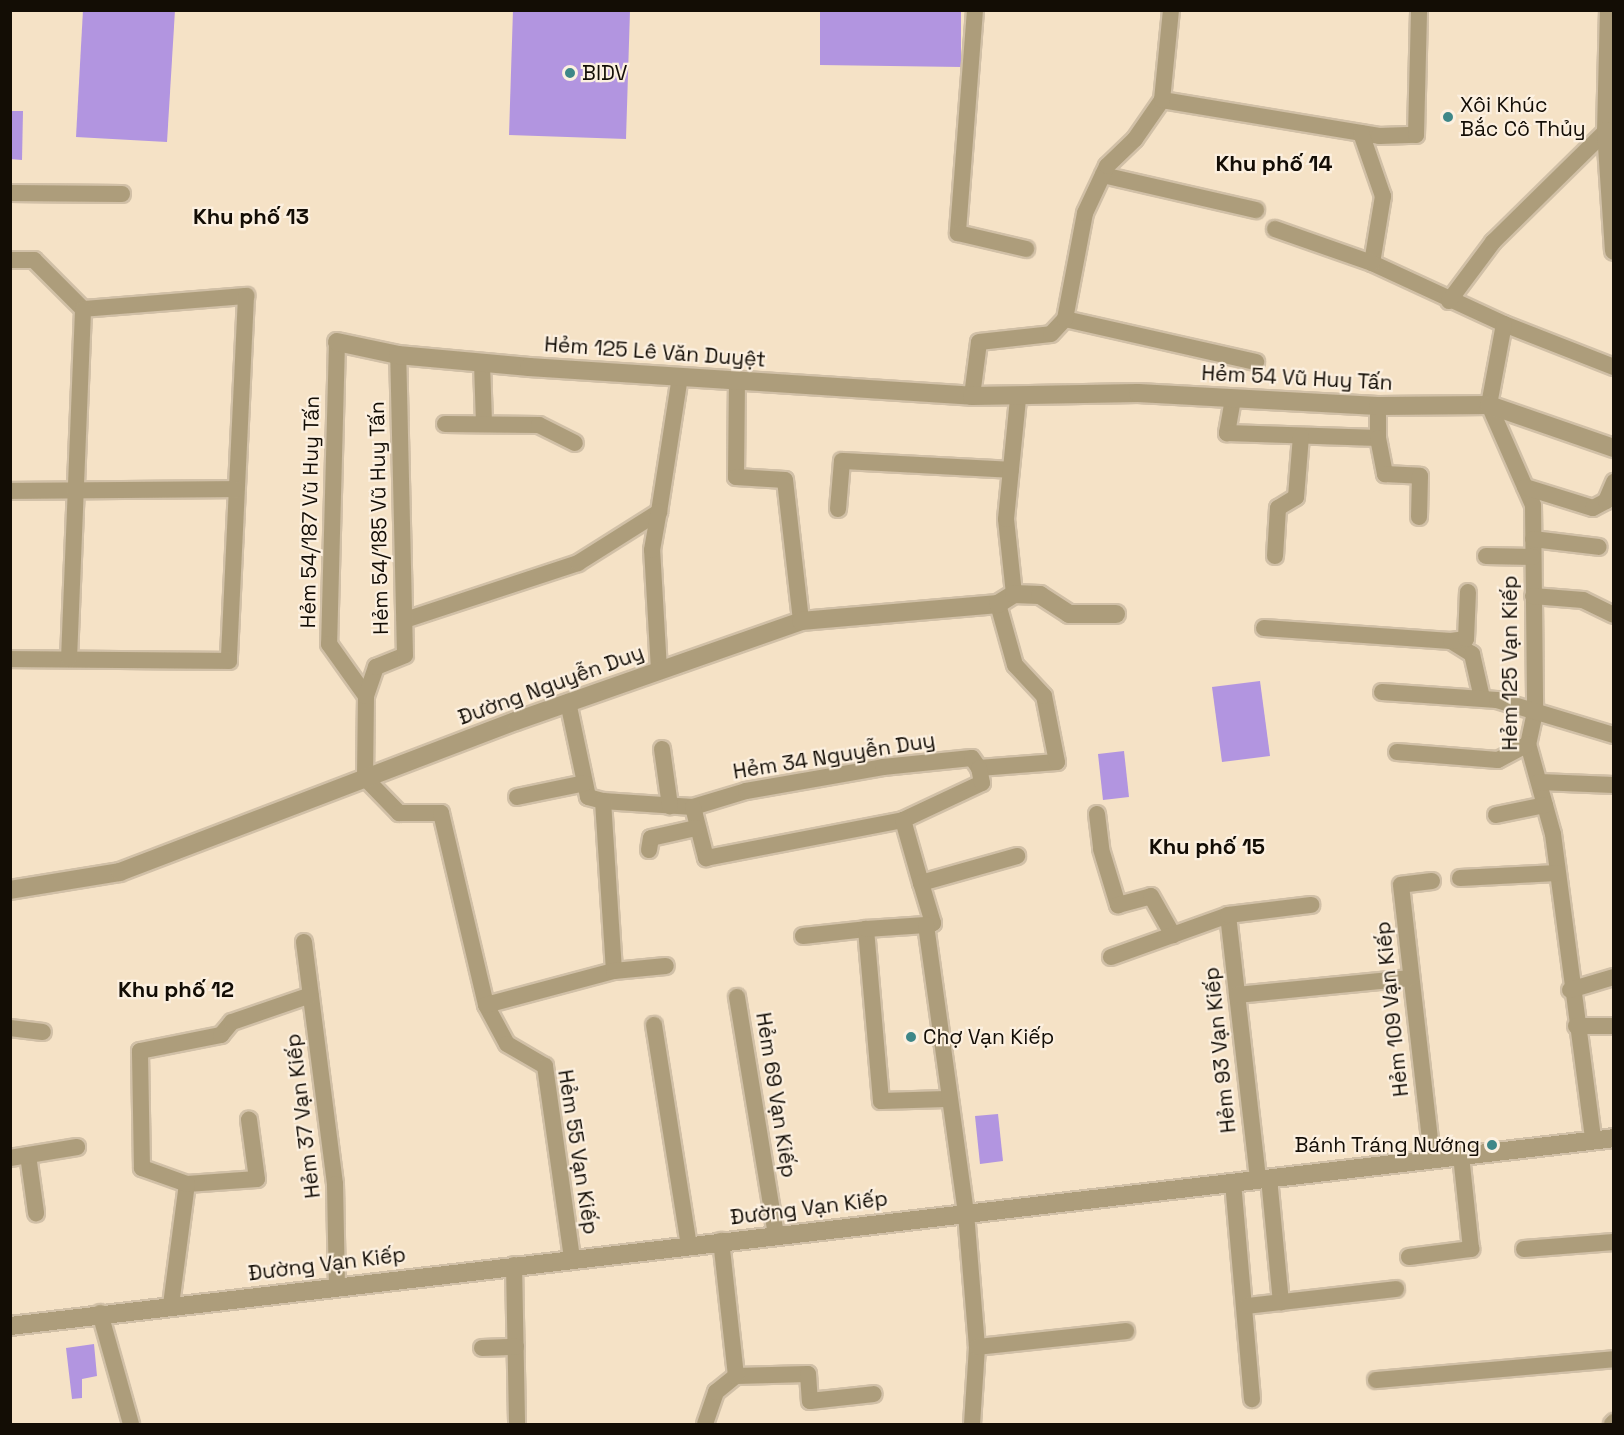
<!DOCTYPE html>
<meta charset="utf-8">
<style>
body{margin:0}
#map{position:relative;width:1624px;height:1435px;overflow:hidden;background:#f5e2c6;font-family:"Space Grotesk",sans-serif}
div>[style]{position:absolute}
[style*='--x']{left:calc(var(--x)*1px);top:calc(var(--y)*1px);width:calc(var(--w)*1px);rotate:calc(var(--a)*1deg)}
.building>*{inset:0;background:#b295e0}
.roads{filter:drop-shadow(2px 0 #d1c0a7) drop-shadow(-2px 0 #d1c0a7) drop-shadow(0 2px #d1c0a7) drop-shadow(0 -2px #d1c0a7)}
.service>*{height:16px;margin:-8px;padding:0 8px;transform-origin:8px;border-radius:8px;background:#ad9d7b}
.minor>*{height:18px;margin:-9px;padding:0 9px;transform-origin:9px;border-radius:9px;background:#ad9d7b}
.tertiary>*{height:18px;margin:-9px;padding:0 9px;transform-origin:9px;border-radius:9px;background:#ad9d7b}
.dots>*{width:16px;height:16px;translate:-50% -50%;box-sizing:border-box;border:3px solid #fcf0e0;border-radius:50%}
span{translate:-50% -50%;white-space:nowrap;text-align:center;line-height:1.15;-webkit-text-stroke:4.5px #fcf0e0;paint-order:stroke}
.poi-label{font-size:21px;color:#130d05}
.left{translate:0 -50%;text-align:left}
.right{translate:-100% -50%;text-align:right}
.street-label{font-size:21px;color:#130d05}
.neighbourhood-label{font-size:22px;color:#130d05;font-weight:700}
.frame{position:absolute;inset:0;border:12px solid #130d05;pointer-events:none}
</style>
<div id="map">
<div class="building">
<i style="clip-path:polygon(83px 10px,175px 10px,167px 142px,76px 137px)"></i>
<i style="clip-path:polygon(513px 10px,630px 10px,626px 139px,509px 135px)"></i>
<i style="clip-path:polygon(820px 10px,961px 10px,961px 67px,820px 65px)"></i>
<i style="clip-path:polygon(10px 111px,23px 111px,22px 160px,10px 159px)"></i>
<i style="clip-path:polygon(1260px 681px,1270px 756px,1222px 762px,1212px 687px)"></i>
<i style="clip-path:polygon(1124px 751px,1129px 797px,1103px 800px,1098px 754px)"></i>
<i style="clip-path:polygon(998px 1114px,1003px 1161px,980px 1164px,975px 1116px)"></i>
<i style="clip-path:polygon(94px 1344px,97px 1376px,82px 1379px,82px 1398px,72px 1399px,66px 1348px)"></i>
</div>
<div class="roads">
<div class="service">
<i style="--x:975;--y:10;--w:224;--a:94.4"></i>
<i style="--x:958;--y:233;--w:70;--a:13.2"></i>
<i style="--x:1162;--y:100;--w:220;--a:9.4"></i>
<i style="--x:1379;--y:136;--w:37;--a:-2"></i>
<i style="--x:1416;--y:135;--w:125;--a:-88.6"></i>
<i style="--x:1361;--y:133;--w:67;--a:70.8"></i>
<i style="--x:1383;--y:196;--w:68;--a:99.3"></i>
<i style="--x:1372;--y:263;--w:145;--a:24.8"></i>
<i style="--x:1504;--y:324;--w:118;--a:21.4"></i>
<i style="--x:1103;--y:175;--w:157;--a:12.9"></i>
<i style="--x:10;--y:193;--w:112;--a:0.5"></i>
<i style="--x:1275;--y:229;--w:103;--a:19.3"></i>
<i style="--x:10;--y:260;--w:24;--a:0"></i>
<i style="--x:34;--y:260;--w:69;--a:45"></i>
<i style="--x:83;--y:309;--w:164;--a:-4.6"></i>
<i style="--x:246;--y:296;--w:365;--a:92.7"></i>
<i style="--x:229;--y:661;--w:219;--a:-179.5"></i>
<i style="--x:1449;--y:301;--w:74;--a:-53.3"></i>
<i style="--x:1493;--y:242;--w:158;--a:-44.5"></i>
<i style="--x:1065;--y:319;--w:196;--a:12.7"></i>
<i style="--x:1504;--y:324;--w:82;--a:100.5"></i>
<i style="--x:1489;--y:405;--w:109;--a:66.3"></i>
<i style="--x:1533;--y:505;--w:207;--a:89.4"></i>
<i style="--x:1535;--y:712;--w:33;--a:102"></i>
<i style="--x:1528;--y:744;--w:93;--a:74.5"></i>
<i style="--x:1553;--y:834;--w:308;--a:82.5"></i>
<i style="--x:337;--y:342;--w:302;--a:91.5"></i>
<i style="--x:329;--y:644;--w:64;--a:54.6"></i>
<i style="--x:366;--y:696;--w:82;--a:90.7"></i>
<i style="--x:365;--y:778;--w:49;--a:45.8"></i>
<i style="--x:399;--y:813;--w:42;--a:0"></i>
<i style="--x:441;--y:813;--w:197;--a:76.8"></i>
<i style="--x:486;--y:1005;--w:44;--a:61.7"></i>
<i style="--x:507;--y:1044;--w:44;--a:30.1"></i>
<i style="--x:545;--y:1066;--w:195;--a:82"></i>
<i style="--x:482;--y:363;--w:60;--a:88.1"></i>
<i style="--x:737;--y:380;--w:97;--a:90.6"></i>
<i style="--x:736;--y:477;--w:49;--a:3.5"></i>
<i style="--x:785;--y:480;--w:142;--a:83.5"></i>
<i style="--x:972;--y:396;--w:54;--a:-82.6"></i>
<i style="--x:979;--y:342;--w:72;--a:-6.3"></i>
<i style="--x:1051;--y:334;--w:21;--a:-47"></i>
<i style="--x:1065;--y:319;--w:108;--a:-79.3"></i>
<i style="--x:1085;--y:213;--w:52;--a:-64.9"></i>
<i style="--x:1107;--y:166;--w:39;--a:-44"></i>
<i style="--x:1135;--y:139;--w:47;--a:-55.3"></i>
<i style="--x:1162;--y:100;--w:90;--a:-84.3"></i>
<i style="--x:1233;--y:399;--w:35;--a:100"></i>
<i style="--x:1227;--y:433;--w:151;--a:1.9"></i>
<i style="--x:1378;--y:438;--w:32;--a:-90"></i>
<i style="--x:445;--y:424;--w:94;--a:0.6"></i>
<i style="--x:539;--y:425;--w:40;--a:26.6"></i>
<i style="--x:1378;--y:438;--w:37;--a:79"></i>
<i style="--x:1385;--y:474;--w:35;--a:3"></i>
<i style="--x:1420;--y:476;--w:41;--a:91.4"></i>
<i style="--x:1525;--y:487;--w:71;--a:17.2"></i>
<i style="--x:1593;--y:508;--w:15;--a:-28"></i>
<i style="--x:1606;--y:501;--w:21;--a:-67"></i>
<i style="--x:10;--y:491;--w:226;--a:-0.5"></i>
<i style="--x:838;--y:509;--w:48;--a:-85.2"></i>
<i style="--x:842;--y:461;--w:169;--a:3"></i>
<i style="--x:1533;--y:539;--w:66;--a:6.9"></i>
<i style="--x:1275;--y:556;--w:48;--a:-86.4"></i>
<i style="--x:1278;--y:508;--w:21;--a:-31"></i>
<i style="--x:1296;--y:497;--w:61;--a:-85.3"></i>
<i style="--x:1486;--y:556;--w:47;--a:1.2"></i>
<i style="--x:1014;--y:594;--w:75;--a:-96.1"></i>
<i style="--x:1006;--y:519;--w:122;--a:-84.3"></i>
<i style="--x:1533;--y:596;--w:50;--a:4.6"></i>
<i style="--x:1583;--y:600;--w:34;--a:26"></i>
<i style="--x:405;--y:620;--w:182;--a:-18.2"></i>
<i style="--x:578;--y:563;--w:96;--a:-32.2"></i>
<i style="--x:659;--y:512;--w:137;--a:-81.2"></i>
<i style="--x:1264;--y:628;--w:187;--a:4"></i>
<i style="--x:1451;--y:641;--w:25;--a:32"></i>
<i style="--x:1472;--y:654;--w:45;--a:77.2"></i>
<i style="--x:1451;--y:641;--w:15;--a:-8"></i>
<i style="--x:1466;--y:639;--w:47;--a:-87.6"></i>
<i style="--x:69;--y:659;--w:350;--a:-87.7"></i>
<i style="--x:659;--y:670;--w:120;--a:-93.3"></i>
<i style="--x:652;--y:550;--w:39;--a:-80"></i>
<i style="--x:1382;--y:692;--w:115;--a:4"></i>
<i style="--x:1497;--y:700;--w:122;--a:16.7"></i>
<i style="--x:366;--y:696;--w:31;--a:-71"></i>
<i style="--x:376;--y:667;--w:31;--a:-22"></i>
<i style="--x:405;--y:655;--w:300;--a:-91.3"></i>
<i style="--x:568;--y:702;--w:97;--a:78.1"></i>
<i style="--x:588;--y:797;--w:16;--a:15"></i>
<i style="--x:603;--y:801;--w:90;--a:3.8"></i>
<i style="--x:693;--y:807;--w:55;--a:-16.8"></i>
<i style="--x:746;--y:791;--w:139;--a:-9.9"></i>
<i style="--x:883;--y:767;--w:89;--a:-5.8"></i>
<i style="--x:972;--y:758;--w:12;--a:55"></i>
<i style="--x:979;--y:768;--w:78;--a:-4.4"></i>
<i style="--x:1057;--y:762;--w:67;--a:-101.1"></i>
<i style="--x:1044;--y:696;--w:42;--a:-133.1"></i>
<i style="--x:1015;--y:665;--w:63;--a:-105.6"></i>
<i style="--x:662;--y:749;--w:58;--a:82"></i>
<i style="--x:1397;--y:752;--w:101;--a:4.5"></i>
<i style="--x:1498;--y:760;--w:34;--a:-28"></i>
<i style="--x:1539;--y:782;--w:75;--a:2.3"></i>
<i style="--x:517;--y:797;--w:69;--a:-11.6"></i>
<i style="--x:603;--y:801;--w:170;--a:86.3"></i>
<i style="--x:693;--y:807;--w:53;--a:75.7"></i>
<i style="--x:706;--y:858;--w:201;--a:-10.9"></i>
<i style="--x:903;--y:820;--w:87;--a:-25.1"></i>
<i style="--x:982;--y:783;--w:15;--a:-101"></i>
<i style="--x:1097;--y:814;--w:35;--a:83"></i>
<i style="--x:1101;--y:849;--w:59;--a:73.1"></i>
<i style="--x:1118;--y:905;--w:34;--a:-15"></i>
<i style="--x:1151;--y:896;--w:45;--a:60.6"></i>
<i style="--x:1496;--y:815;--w:50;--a:-11.5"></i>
<i style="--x:903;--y:820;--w:66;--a:74.1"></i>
<i style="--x:921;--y:883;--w:100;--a:-15.7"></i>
<i style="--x:649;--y:850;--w:12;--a:-81"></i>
<i style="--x:651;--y:838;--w:46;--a:-12.5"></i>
<i style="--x:1460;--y:878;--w:97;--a:-3"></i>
<i style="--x:1432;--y:881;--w:31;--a:173"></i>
<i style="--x:1401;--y:885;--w:276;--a:83.5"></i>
<i style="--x:921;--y:883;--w:42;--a:73.3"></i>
<i style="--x:933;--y:923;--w:7;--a:164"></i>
<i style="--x:1228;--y:915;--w:266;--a:83.5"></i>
<i style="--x:803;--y:936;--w:63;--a:-6.3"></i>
<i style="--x:304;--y:942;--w:244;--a:82.7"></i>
<i style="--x:335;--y:1184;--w:102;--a:88.9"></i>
<i style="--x:1111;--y:957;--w:124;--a:-19.7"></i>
<i style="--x:1228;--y:915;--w:84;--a:-6.9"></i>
<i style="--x:1570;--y:990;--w:46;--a:-16.5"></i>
<i style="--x:1237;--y:995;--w:174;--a:-5.6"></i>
<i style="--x:737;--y:997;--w:241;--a:80.7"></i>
<i style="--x:486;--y:1005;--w:132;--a:-14.9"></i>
<i style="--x:614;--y:971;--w:52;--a:-5.5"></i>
<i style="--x:654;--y:1025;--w:223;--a:81"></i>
<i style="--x:1576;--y:1026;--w:38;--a:0"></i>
<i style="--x:10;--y:1028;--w:33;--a:7"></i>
<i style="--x:946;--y:1099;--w:65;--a:178.2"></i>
<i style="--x:881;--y:1101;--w:173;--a:-95"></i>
<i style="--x:866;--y:929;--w:60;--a:-3.8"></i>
<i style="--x:926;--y:925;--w:291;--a:82.1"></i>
<i style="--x:966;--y:1213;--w:134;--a:85.3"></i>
<i style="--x:977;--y:1347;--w:77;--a:93.7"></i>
<i style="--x:28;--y:1155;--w:59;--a:82.1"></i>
<i style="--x:10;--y:1158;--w:68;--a:-9.3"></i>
<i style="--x:1269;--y:1178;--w:125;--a:84.5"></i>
<i style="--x:1233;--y:1182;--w:218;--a:85"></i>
<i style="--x:187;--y:1184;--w:70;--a:-4.1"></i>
<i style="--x:257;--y:1179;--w:60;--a:-97.7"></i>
<i style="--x:1524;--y:1249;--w:90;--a:-4.4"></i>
<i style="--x:1409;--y:1257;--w:63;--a:-7.4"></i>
<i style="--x:1471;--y:1249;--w:94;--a:-96.1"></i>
<i style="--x:514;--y:1265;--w:159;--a:88.9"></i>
<i style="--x:171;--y:1305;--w:122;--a:-82.5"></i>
<i style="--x:187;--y:1184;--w:48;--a:-160.4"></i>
<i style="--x:142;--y:1168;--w:117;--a:-91"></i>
<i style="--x:140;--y:1051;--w:83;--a:-11.2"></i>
<i style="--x:221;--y:1035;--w:17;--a:-50"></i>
<i style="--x:232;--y:1022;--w:83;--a:-18.9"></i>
<i style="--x:1247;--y:1306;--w:150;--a:-6.5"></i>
<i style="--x:100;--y:1313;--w:115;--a:74.4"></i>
<i style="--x:977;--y:1347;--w:150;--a:-6.1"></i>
<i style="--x:482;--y:1348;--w:34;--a:-2"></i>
<i style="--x:736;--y:1376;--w:72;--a:-1.6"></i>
<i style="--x:808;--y:1374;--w:27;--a:86"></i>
<i style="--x:810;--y:1401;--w:64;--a:-6.2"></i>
<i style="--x:1376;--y:1380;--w:239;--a:-5"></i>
<i style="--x:705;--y:1424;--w:34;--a:-71"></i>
<i style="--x:716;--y:1392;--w:26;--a:-39"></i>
<i style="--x:736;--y:1376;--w:136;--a:-96.3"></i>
<i style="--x:1612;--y:1424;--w:3;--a:-45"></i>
</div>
<div class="minor">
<i style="--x:1609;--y:10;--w:121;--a:91.4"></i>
<i style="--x:1606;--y:131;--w:120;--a:86.2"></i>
<i style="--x:337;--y:342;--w:62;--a:12"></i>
<i style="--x:398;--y:355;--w:132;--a:5.2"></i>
<i style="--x:529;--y:367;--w:444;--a:3.7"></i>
<i style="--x:972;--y:396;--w:166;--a:-1"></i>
<i style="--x:1138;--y:393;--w:240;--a:3.1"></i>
<i style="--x:1378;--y:406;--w:111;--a:-0.5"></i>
<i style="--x:1489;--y:405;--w:132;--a:19"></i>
<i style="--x:10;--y:890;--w:111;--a:-9.3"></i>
<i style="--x:120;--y:872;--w:424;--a:-20.9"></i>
<i style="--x:516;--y:721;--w:302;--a:-19.3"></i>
<i style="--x:801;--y:621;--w:198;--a:-4.9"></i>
<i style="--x:998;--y:604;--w:19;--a:-32"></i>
<i style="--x:1014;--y:594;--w:26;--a:2"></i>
<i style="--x:1040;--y:595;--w:35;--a:33"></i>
<i style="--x:1069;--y:614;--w:47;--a:0"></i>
</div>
<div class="tertiary">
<i style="--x:10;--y:1326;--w:1615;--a:-6.68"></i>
</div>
</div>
<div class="dots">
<i style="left:570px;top:73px;background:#3e8788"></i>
<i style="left:1448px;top:117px;background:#3e8788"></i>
<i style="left:911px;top:1037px;background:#3e8788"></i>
<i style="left:1492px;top:1145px;background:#3e8788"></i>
</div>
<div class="poi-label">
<span class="left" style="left:582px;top:73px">BIDV</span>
<span class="left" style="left:1460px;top:117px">Xôi Khúc<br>Bắc Cô Thủy</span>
<span class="left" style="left:923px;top:1037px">Chợ Vạn Kiếp</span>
<span class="right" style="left:1480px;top:1145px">Bánh Tráng Nướng</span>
</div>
<div class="street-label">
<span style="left:655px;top:352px;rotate:4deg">Hẻm 125 Lê Văn Duyệt</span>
<span style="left:1297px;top:378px;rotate:3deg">Hẻm 54 Vũ Huy Tấn</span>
<span style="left:310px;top:512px;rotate:-89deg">Hẻm 54/187 Vũ Huy Tấn</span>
<span style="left:379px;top:518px;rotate:-91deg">Hẻm 54/185 Vũ Huy Tấn</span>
<span style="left:1510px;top:663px;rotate:-90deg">Hẻm 125 Vạn Kiếp</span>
<span style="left:551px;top:685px;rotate:-20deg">Đường Nguyễn Duy</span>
<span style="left:834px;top:756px;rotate:-9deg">Hẻm 34 Nguyễn Duy</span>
<span style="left:1392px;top:1009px;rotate:-96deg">Hẻm 109 Vạn Kiếp</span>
<span style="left:1220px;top:1050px;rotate:-96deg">Hẻm 93 Vạn Kiếp</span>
<span style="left:776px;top:1095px;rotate:81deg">Hẻm 69 Vạn Kiếp</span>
<span style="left:303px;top:1116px;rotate:-97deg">Hẻm 37 Vạn Kiếp</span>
<span style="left:578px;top:1152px;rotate:81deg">Hẻm 55 Vạn Kiếp</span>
<span style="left:809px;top:1208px;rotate:-7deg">Đường Vạn Kiếp</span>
<span style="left:327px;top:1264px;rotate:-7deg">Đường Vạn Kiếp</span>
</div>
<div class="neighbourhood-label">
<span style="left:1274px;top:164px">Khu phố 14</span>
<span style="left:251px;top:217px">Khu phố 13</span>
<span style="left:1207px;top:847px">Khu phố 15</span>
<span style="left:176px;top:990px">Khu phố 12</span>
</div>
<div class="frame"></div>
</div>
